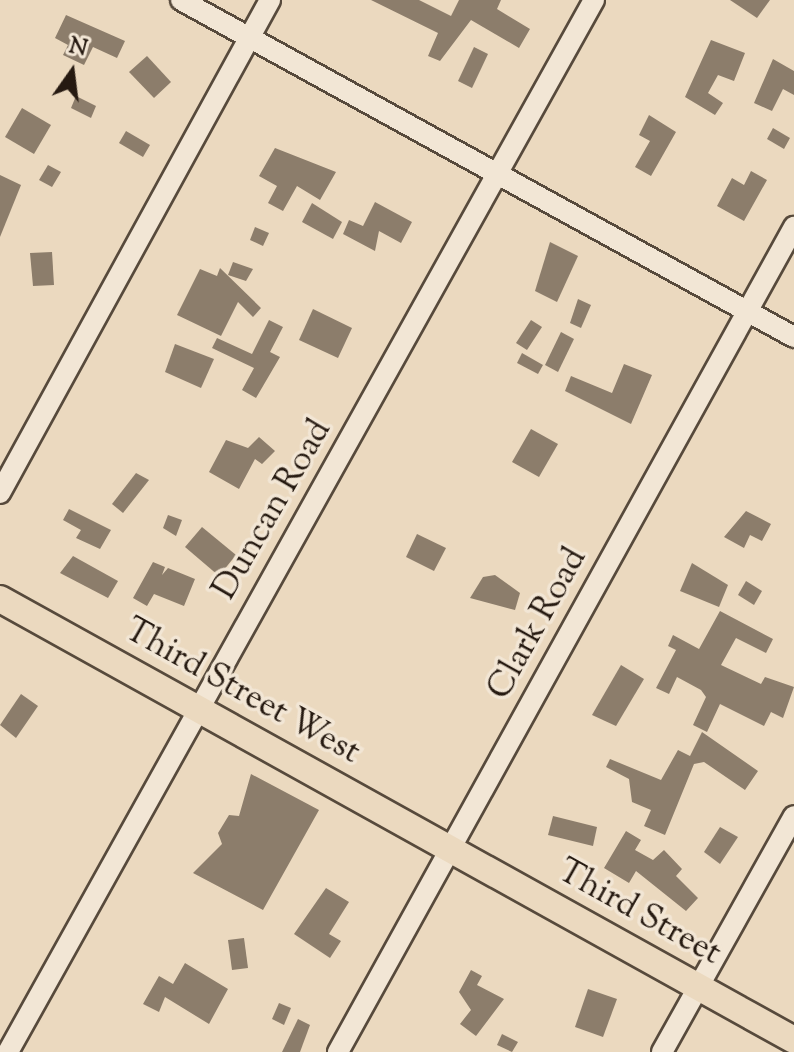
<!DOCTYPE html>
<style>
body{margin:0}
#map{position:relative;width:794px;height:1052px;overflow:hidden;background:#ebd9bf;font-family:"Sorts Mill Goudy",serif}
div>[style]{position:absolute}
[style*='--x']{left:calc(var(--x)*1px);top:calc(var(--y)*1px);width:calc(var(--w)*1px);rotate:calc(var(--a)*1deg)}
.building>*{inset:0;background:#8c7d6b}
.roads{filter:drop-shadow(2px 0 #574a3c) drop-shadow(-2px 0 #574a3c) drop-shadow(0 2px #574a3c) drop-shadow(0 -2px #574a3c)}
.minor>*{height:20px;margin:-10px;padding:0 10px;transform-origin:10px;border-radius:10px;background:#f2e6d5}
.major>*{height:26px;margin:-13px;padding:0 13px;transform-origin:13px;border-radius:13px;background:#ebd9bf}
span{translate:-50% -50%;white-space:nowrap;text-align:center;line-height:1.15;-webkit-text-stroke:7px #f2e6d5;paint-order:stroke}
.street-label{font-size:34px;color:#261a11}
.north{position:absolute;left:32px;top:32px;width:80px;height:80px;-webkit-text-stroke:6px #f2e6d5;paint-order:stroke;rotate:14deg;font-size:22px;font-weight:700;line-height:32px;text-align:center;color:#261a11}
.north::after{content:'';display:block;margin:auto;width:28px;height:36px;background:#261a11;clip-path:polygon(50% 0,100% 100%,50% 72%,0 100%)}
</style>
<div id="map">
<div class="building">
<i style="clip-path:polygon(371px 0,419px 0,451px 16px,459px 0,501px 0,497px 9px,530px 29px,519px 48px,471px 20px,440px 61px,428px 56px,438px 33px)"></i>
<i style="clip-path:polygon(730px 0,770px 0,757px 18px)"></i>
<i style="clip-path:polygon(66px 15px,125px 41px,117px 58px,93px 47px,84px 65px,63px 55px,68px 45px,55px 38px)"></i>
<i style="clip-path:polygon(711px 40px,745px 53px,734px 81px,718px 75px,708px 93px,723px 103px,715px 115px,685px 97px)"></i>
<i style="clip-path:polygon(474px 47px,488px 54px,472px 88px,458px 81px)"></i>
<i style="clip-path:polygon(147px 56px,171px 82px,154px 98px,129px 72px)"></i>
<i style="clip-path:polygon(773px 59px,794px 71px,794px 95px,783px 89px,772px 111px,754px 103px)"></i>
<i style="clip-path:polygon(76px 96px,96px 106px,91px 118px,71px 108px)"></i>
<i style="clip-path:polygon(22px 108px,51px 125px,34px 154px,5px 137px)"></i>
<i style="clip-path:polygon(649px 115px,676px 132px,651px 176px,635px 167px,650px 141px,639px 135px)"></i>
<i style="clip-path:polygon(773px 128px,790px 138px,784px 149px,767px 139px)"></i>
<i style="clip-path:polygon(126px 131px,150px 145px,143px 157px,119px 143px)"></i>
<i style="clip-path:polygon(275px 148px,336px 172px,320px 200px,297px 186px,283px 211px,268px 203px,277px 186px,259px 176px)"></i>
<i style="clip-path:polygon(48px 165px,61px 172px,52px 187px,39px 180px)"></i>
<i style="clip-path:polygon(751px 171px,767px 180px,744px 221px,717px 206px,732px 178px,744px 185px)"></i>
<i style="clip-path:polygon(0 175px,21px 185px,0 237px)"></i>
<i style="clip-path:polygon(375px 202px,412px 222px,401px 243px,379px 231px,375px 251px,343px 234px,349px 220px,363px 226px)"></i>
<i style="clip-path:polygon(312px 203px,342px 222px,333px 239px,302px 222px)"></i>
<i style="clip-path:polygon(255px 227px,269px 233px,263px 246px,250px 240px)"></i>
<i style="clip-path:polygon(550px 242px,578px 256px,557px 302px,535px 291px)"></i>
<i style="clip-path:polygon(52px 252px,54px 285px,33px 286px,30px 253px)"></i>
<i style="clip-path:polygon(233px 262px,253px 269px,246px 281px,228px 275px)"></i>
<i style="clip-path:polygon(220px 268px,261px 308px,253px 317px,238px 302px,221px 336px,177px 315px,200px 269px,217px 276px)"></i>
<i style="clip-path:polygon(578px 299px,591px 305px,581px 328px,570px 323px)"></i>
<i style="clip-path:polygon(313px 309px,352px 328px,338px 358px,299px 340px)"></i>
<i style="clip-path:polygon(269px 320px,283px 327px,270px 352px,280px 357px,256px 398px,242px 390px,254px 368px,212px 348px,217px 338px,252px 354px)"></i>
<i style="clip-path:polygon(531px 320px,542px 327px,527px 350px,516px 343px)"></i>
<i style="clip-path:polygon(561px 332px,574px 339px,558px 372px,545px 365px)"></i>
<i style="clip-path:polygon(175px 344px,214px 359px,201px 388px,165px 372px)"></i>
<i style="clip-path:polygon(522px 353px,543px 365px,538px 374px,517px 363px)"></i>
<i style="clip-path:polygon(624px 364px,652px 375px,631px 424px,565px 391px,571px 376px,612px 393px)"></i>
<i style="clip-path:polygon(531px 429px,558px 444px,539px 477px,512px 462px)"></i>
<i style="clip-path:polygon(259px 437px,275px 451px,262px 464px,255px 459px,239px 489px,209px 472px,226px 440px,248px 448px)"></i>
<i style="clip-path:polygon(136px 473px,149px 480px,123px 513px,112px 504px)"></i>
<i style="clip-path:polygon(69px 509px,111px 530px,100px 549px,76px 538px,81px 530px,63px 520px)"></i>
<i style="clip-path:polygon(746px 511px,771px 524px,762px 541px,750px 535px,744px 548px,724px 537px)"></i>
<i style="clip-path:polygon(168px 515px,182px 520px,176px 536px,163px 528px)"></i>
<i style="clip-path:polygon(202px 527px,236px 555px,219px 576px,185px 547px)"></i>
<i style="clip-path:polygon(417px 534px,446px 548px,434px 571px,406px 557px)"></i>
<i style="clip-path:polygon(73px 556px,118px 581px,108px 598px,60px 573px)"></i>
<i style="clip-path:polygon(153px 562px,165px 567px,162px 575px,168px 568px,195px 579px,184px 606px,154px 594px,147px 606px,133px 598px)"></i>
<i style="clip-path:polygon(692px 563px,728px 585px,719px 607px,680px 591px)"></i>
<i style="clip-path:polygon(495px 575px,520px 593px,515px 610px,470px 598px,483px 577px)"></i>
<i style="clip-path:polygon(746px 581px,762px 591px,754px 605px,738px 595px)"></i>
<i style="clip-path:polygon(720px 611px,773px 639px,766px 653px,736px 638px,721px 665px,761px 684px,765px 677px,794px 687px,783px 718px,771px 712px,764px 726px,720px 704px,707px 732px,693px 725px,706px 697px,701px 690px,677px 677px,669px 694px,656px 688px,676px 650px,668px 646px,673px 635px,699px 649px)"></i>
<i style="clip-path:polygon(621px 665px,644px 679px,616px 726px,592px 715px)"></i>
<i style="clip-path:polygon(21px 694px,38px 706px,16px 738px,0 725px)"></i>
<i style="clip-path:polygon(702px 732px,758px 771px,745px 790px,704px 762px,694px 764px,665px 835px,644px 826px,651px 810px,632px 802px,629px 779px,606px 767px,610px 759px,661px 780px,678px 750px,690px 756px)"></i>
<i style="clip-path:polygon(251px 774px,319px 810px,263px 910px,193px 873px,222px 844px,218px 833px,229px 815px,239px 816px)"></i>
<i style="clip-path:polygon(553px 816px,597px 827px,593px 846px,548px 835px)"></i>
<i style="clip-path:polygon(720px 827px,738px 837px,720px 864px,704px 852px)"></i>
<i style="clip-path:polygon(626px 831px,641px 840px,635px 850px,653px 860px,664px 850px,682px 869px,676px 876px,698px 898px,686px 911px,636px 871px,629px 883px,604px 868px)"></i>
<i style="clip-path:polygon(326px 888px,349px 902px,329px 934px,341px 941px,330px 958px,294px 934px)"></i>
<i style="clip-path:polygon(244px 938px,248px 968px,232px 970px,228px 940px)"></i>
<i style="clip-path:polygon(185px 963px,228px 989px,209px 1024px,165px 997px,159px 1012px,143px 1004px,159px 976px,173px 984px)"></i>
<i style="clip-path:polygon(471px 970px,482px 976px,477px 985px,504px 999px,476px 1036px,460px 1024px,471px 1010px,459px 992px)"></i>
<i style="clip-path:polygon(588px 989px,617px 999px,603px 1037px,575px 1027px)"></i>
<i style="clip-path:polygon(279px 1003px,291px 1008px,284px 1025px,272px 1019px)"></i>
<i style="clip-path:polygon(298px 1019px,310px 1025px,300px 1052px,282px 1052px)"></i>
<i style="clip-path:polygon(502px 1034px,518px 1042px,512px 1052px,497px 1045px)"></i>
</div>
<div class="roads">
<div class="minor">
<i style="--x:181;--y:0;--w:700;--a:28.8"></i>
<i style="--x:0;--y:493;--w:562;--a:-61.29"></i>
<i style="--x:8;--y:1052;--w:1204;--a:-60.88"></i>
<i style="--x:338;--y:1052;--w:943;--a:-61.07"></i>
<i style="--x:662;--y:1052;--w:270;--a:-60.8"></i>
</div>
<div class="major">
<i style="--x:0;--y:599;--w:908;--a:29.05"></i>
</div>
</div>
<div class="street-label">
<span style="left:273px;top:510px;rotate:-60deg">Duncan Road</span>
<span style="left:538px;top:624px;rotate:-61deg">Clark Road</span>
<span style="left:242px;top:692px;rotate:29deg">Third Street West</span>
<span style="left:639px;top:913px;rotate:29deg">Third Street</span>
</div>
<div class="north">N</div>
</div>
